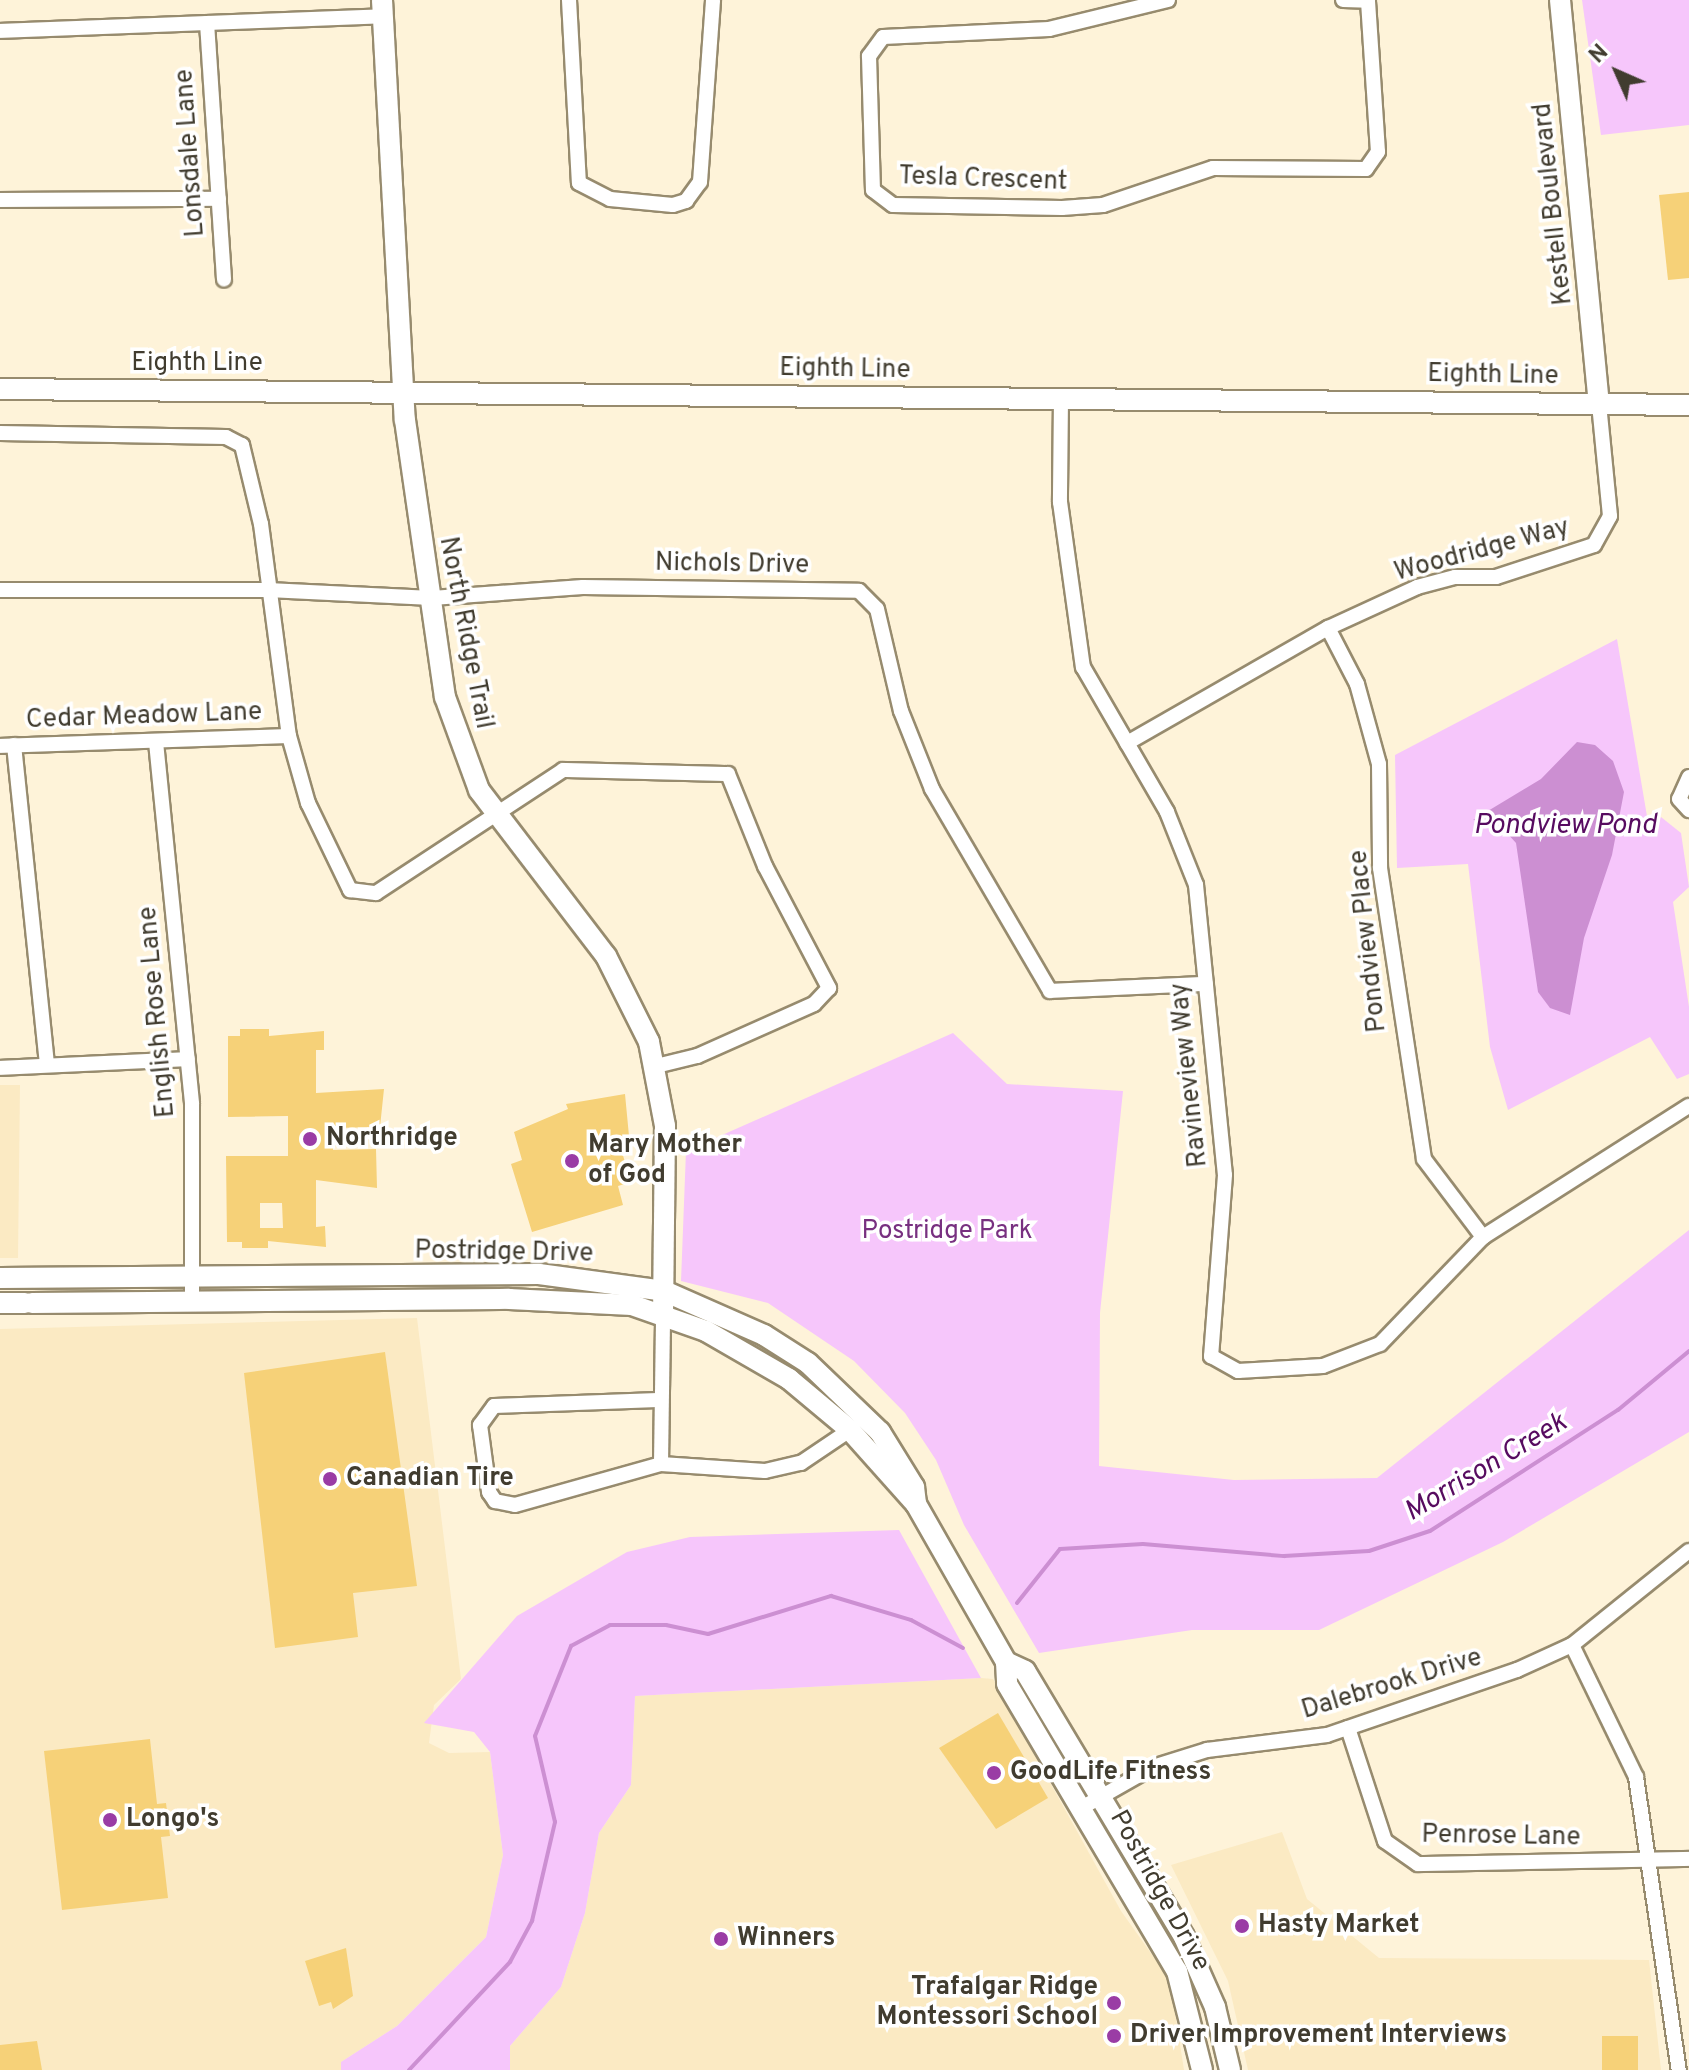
<!DOCTYPE html>
<style>
body{margin:0}
#map{position:relative;width:1689px;height:2070px;overflow:hidden;background:#fef3d9;font-family:Overpass,sans-serif}
div>[style]{position:absolute}
[style*='--x']{left:calc(var(--x)*1px);top:calc(var(--y)*1px);width:calc(var(--w)*1px);rotate:calc(var(--a)*1deg)}
.built>*{inset:0;background:#fbeac3}
.green>*{inset:0;background:#f6c6fb}
.water>*{inset:0;background:#cc8fd2}
.stream>*{height:4px;margin:-2px;padding:0 2px;transform-origin:2px;border-radius:2px;background:#cc8fd2}
.building>*{inset:0;background:#f6d178}
.roads{filter:drop-shadow(2px 0 #978b6e) drop-shadow(-2px 0 #978b6e) drop-shadow(0 2px #978b6e) drop-shadow(0 -2px #978b6e)}
.street>*{height:14px;margin:-7px;padding:0 7px;transform-origin:7px;border-radius:7px;background:#fff}
.secondary>*{height:20px;margin:-10px;padding:0 10px;transform-origin:10px;border-radius:10px;background:#fff}
.dots>*{width:22px;height:22px;translate:-50% -50%;box-sizing:border-box;border:4px solid #fff;border-radius:50%}
span{translate:-50% -50%;white-space:nowrap;text-align:center;line-height:1.15;-webkit-text-stroke:7px #fff;paint-order:stroke}
.street-label{font-size:26px;color:#413c2f}
.poi-label{font-size:26px;color:#413c2f;font-weight:700}
.left{translate:0 -50%;text-align:left}
.right{translate:-100% -50%;text-align:right}
.park-label{font-size:26px;color:#783080}
.water-label{font-size:28px;color:#570b60;font-style:italic}
.north{position:absolute;left:1577px;top:32px;width:80px;height:80px;-webkit-text-stroke:6px #fff;paint-order:stroke;rotate:315deg;font-size:22px;font-weight:700;line-height:32px;text-align:center;color:#413c2f}
.north::after{content:'';display:block;margin:auto;width:28px;height:36px;background:#413c2f;clip-path:polygon(50% 0,100% 100%,50% 72%,0 100%)}
</style>
<div id="map">
<div class="built">
<i style="clip-path:polygon(0 1085px,20px 1085px,18px 1258px,0 1258px)"></i>
<i style="clip-path:polygon(417px 1318px,461px 1679px,434px 1705px,429px 1743px,449px 1753px,490px 1752px,503px 1855px,486px 1937px,397px 2026px,341px 2062px,341px 2070px,0 2070px,0 1329px)"></i>
<i style="clip-path:polygon(981px 1678px,993px 1679px,1121px 1911px,1170px 1980px,1184px 2070px,510px 2070px,510px 2046px,561px 1987px,585px 1913px,599px 1833px,631px 1785px,635px 1696px)"></i>
<i style="clip-path:polygon(1282px 1832px,1307px 1899px,1379px 1958px,1649px 1960px,1661px 2070px,1248px 2070px,1228px 1981px,1171px 1865px)"></i>
</div>
<div class="green">
<i style="clip-path:polygon(1582px 0,1689px 0,1689px 125px,1601px 135px)"></i>
<i style="clip-path:polygon(1617px 639px,1649px 828px,1661px 817px,1681px 833px,1689px 887px,1673px 902px,1689px 1007px,1689px 1074px,1677px 1079px,1650px 1037px,1508px 1110px,1490px 1047px,1468px 864px,1397px 868px,1395px 755px)"></i>
<i style="clip-path:polygon(953px 1033px,1007px 1084px,1123px 1091px,1100px 1313px,1099px 1466px,1234px 1480px,1377px 1478px,1689px 1230px,1689px 1432px,1503px 1542px,1319px 1630px,1192px 1630px,1039px 1653px,964px 1525px,936px 1460px,905px 1413px,854px 1361px,768px 1303px,681px 1281px,686px 1151px)"></i>
<i style="clip-path:polygon(899px 1530px,981px 1678px,635px 1696px,631px 1785px,599px 1833px,585px 1913px,561px 1987px,510px 2046px,510px 2070px,341px 2070px,341px 2062px,397px 2026px,486px 1937px,503px 1855px,490px 1752px,474px 1732px,424px 1723px,517px 1616px,627px 1552px,690px 1537px)"></i>
</div>
<div class="water">
<i style="clip-path:polygon(1577px 742px,1595px 745px,1613px 761px,1624px 792px,1612px 855px,1584px 938px,1570px 1015px,1550px 1008px,1538px 992px,1516px 843px,1498px 823px,1473px 820px,1541px 779px)"></i>
</div>
<div class="stream">
<i style="--x:1017;--y:1603;--w:69;--a:-51.5"></i>
<i style="--x:1060;--y:1549;--w:83;--a:-3.4"></i>
<i style="--x:1143;--y:1544;--w:142;--a:4.9"></i>
<i style="--x:1284;--y:1556;--w:85;--a:-3.4"></i>
<i style="--x:1369;--y:1551;--w:64;--a:-18.2"></i>
<i style="--x:1430;--y:1531;--w:224;--a:-32.8"></i>
<i style="--x:1618;--y:1410;--w:92;--a:-39.7"></i>
<i style="--x:409;--y:2070;--w:148;--a:-46.9"></i>
<i style="--x:510;--y:1962;--w:47;--a:-61.8"></i>
<i style="--x:532;--y:1921;--w:102;--a:-76.9"></i>
<i style="--x:555;--y:1822;--w:88;--a:-103.1"></i>
<i style="--x:535;--y:1736;--w:97;--a:-68.2"></i>
<i style="--x:571;--y:1646;--w:44;--a:-28.3"></i>
<i style="--x:610;--y:1625;--w:56;--a:0"></i>
<i style="--x:666;--y:1625;--w:43;--a:12.1"></i>
<i style="--x:708;--y:1634;--w:129;--a:-17.2"></i>
<i style="--x:831;--y:1596;--w:84;--a:16.7"></i>
<i style="--x:911;--y:1620;--w:59;--a:28.3"></i>
</div>
<div class="building">
<i style="clip-path:polygon(1689px 192px,1689px 278px,1668px 280px,1659px 195px)"></i>
<i style="clip-path:polygon(evenodd,240px 1029px,269px 1029px,269px 1036px,324px 1031px,324px 1050px,316px 1050px,316px 1093px,384px 1089px,380px 1127px,333px 1128px,333px 1150px,376px 1149px,377px 1188px,316px 1180px,316px 1227px,325px 1226px,326px 1247px,268px 1241px,268px 1248px,242px 1248px,242px 1242px,227px 1242px,226px 1156px,288px 1156px,288px 1116px,228px 1117px,228px 1036px,240px 1036px,240px 1029px,260px 1203px,282px 1203px,283px 1228px,260px 1228px,260px 1203px)"></i>
<i style="clip-path:polygon(625px 1094px,629px 1136px,618px 1139px,631px 1182px,618px 1186px,623px 1205px,532px 1232px,511px 1164px,522px 1160px,514px 1132px,568px 1109px,566px 1104px)"></i>
<i style="clip-path:polygon(385px 1352px,417px 1586px,353px 1593px,358px 1637px,275px 1648px,244px 1373px)"></i>
<i style="clip-path:polygon(998px 1713px,1048px 1798px,996px 1829px,939px 1748px)"></i>
<i style="clip-path:polygon(150px 1739px,157px 1804px,166px 1803px,170px 1836px,161px 1837px,168px 1898px,62px 1910px,44px 1751px)"></i>
<i style="clip-path:polygon(346px 1948px,353px 1996px,333px 2009px,331px 2002px,319px 2006px,305px 1961px)"></i>
<i style="clip-path:polygon(1602px 2036px,1638px 2036px,1638px 2070px,1602px 2070px)"></i>
<i style="clip-path:polygon(37px 2041px,42px 2070px,0 2070px,0 2045px)"></i>
</div>
<div class="roads">
<div class="street">
<i style="--x:569;--y:0;--w:183;--a:86.9"></i>
<i style="--x:579;--y:183;--w:35;--a:27"></i>
<i style="--x:610;--y:199;--w:63;--a:5.4"></i>
<i style="--x:673;--y:205;--w:14;--a:-17"></i>
<i style="--x:686;--y:201;--w:24;--a:-54"></i>
<i style="--x:700;--y:182;--w:182;--a:-85.9"></i>
<i style="--x:1168;--y:0;--w:122;--a:166.3"></i>
<i style="--x:1049;--y:29;--w:166;--a:177.2"></i>
<i style="--x:883;--y:37;--w:24;--a:126"></i>
<i style="--x:869;--y:56;--w:134;--a:88.3"></i>
<i style="--x:873;--y:190;--w:25;--a:37"></i>
<i style="--x:893;--y:205;--w:169;--a:1"></i>
<i style="--x:1062;--y:208;--w:41;--a:-4.2"></i>
<i style="--x:1103;--y:205;--w:116;--a:-18.6"></i>
<i style="--x:1213;--y:168;--w:153;--a:0.4"></i>
<i style="--x:1366;--y:169;--w:21;--a:-55"></i>
<i style="--x:1378;--y:152;--w:152;--a:-93.8"></i>
<i style="--x:1343;--y:0;--w:25;--a:2"></i>
<i style="--x:207;--y:23;--w:257;--a:86.2"></i>
<i style="--x:0;--y:31;--w:383;--a:-2.2"></i>
<i style="--x:0;--y:200;--w:219;--a:-0.3"></i>
<i style="--x:1061;--y:398;--w:104;--a:90.6"></i>
<i style="--x:1060;--y:502;--w:167;--a:82.1"></i>
<i style="--x:1083;--y:667;--w:168;--a:59.9"></i>
<i style="--x:1167;--y:812;--w:79;--a:68.3"></i>
<i style="--x:1196;--y:885;--w:291;--a:84.3"></i>
<i style="--x:1225;--y:1175;--w:182;--a:94.4"></i>
<i style="--x:1211;--y:1356;--w:31;--a:29"></i>
<i style="--x:1238;--y:1371;--w:85;--a:-3.4"></i>
<i style="--x:1323;--y:1366;--w:61;--a:-21.1"></i>
<i style="--x:1380;--y:1344;--w:149;--a:-46.1"></i>
<i style="--x:1483;--y:1237;--w:244;--a:-32.5"></i>
<i style="--x:0;--y:433;--w:226;--a:1"></i>
<i style="--x:226;--y:437;--w:18;--a:27"></i>
<i style="--x:242;--y:445;--w:81;--a:76.5"></i>
<i style="--x:261;--y:524;--w:214;--a:82.5"></i>
<i style="--x:289;--y:736;--w:70;--a:74.2"></i>
<i style="--x:308;--y:803;--w:97;--a:64.2"></i>
<i style="--x:350;--y:890;--w:26;--a:7"></i>
<i style="--x:376;--y:893;--w:224;--a:-33.3"></i>
<i style="--x:563;--y:770;--w:165;--a:1.4"></i>
<i style="--x:728;--y:774;--w:99;--a:68.1"></i>
<i style="--x:765;--y:866;--w:138;--a:62.3"></i>
<i style="--x:829;--y:988;--w:22;--a:133"></i>
<i style="--x:814;--y:1004;--w:128;--a:156"></i>
<i style="--x:697;--y:1056;--w:42;--a:166.3"></i>
<i style="--x:0;--y:590;--w:268;--a:0"></i>
<i style="--x:268;--y:590;--w:164;--a:2.8"></i>
<i style="--x:432;--y:598;--w:151;--a:-4.2"></i>
<i style="--x:583;--y:587;--w:276;--a:0.8"></i>
<i style="--x:859;--y:591;--w:25;--a:45"></i>
<i style="--x:877;--y:609;--w:105;--a:76.8"></i>
<i style="--x:901;--y:711;--w:84;--a:68.3"></i>
<i style="--x:932;--y:789;--w:234;--a:59.7"></i>
<i style="--x:1050;--y:991;--w:156;--a:-2.6"></i>
<i style="--x:1328;--y:628;--w:63;--a:62.6"></i>
<i style="--x:1357;--y:684;--w:83;--a:74.6"></i>
<i style="--x:1379;--y:764;--w:104;--a:89.4"></i>
<i style="--x:1380;--y:868;--w:294;--a:81.4"></i>
<i style="--x:1424;--y:1159;--w:98;--a:52.9"></i>
<i style="--x:156;--y:742;--w:364;--a:84.3"></i>
<i style="--x:192;--y:1104;--w:199;--a:90"></i>
<i style="--x:1127;--y:743;--w:232;--a:-29.8"></i>
<i style="--x:1328;--y:628;--w:98;--a:-24.7"></i>
<i style="--x:1417;--y:587;--w:39;--a:-15"></i>
<i style="--x:1455;--y:577;--w:41;--a:0"></i>
<i style="--x:1496;--y:577;--w:103;--a:-18.1"></i>
<i style="--x:1594;--y:545;--w:33;--a:-61"></i>
<i style="--x:1610;--y:516;--w:114;--a:-95.6"></i>
<i style="--x:14;--y:745;--w:321;--a:84.1"></i>
<i style="--x:0;--y:746;--w:289;--a:-2"></i>
<i style="--x:1689;--y:777;--w:24;--a:114"></i>
<i style="--x:1679;--y:799;--w:15;--a:48"></i>
<i style="--x:0;--y:1068;--w:188;--a:-2.7"></i>
<i style="--x:658;--y:1400;--w:164;--a:177.9"></i>
<i style="--x:494;--y:1406;--w:24;--a:126"></i>
<i style="--x:480;--y:1425;--w:68;--a:82.3"></i>
<i style="--x:489;--y:1492;--w:11;--a:56"></i>
<i style="--x:495;--y:1501;--w:20;--a:11"></i>
<i style="--x:515;--y:1505;--w:152;--a:-15.7"></i>
<i style="--x:661;--y:1464;--w:104;--a:3.9"></i>
<i style="--x:765;--y:1471;--w:37;--a:-13"></i>
<i style="--x:801;--y:1463;--w:59;--a:-34"></i>
<i style="--x:661;--y:1464;--w:151;--a:-89.2"></i>
<i style="--x:1572;--y:1645;--w:147;--a:64.1"></i>
<i style="--x:1636;--y:1777;--w:296;--a:81.7"></i>
<i style="--x:1348;--y:1728;--w:119;--a:71.9"></i>
<i style="--x:1385;--y:1841;--w:40;--a:34.9"></i>
<i style="--x:1418;--y:1864;--w:271;--a:-1.1"></i>
<i style="--x:1083;--y:1807;--w:81;--a:-29.7"></i>
<i style="--x:1153;--y:1767;--w:57;--a:-17.5"></i>
<i style="--x:1207;--y:1750;--w:121;--a:-7.1"></i>
<i style="--x:1327;--y:1735;--w:201;--a:-18.9"></i>
<i style="--x:1517;--y:1670;--w:60;--a:-24.4"></i>
<i style="--x:1572;--y:1645;--w:150;--a:-38.8"></i>
</div>
<div class="secondary">
<i style="--x:382;--y:0;--w:421;--a:86.9"></i>
<i style="--x:405;--y:420;--w:280;--a:81.8"></i>
<i style="--x:445;--y:697;--w:99;--a:69.9"></i>
<i style="--x:479;--y:790;--w:209;--a:52.6"></i>
<i style="--x:606;--y:956;--w:96;--a:63.4"></i>
<i style="--x:649;--y:1042;--w:86;--a:79.2"></i>
<i style="--x:665;--y:1126;--w:187;--a:90.6"></i>
<i style="--x:1560;--y:0;--w:405;--a:84.5"></i>
<i style="--x:0;--y:389;--w:1689;--a:0.54"></i>
<i style="--x:0;--y:1278;--w:539;--a:-0.43"></i>
<i style="--x:539;--y:1274;--w:126;--a:7.7"></i>
<i style="--x:664;--y:1291;--w:109;--a:23.7"></i>
<i style="--x:764;--y:1335;--w:52;--a:32.5"></i>
<i style="--x:808;--y:1363;--w:100;--a:43.8"></i>
<i style="--x:880;--y:1432;--w:65;--a:58.3"></i>
<i style="--x:914;--y:1487;--w:17;--a:83"></i>
<i style="--x:0;--y:1303;--w:25;--a:0"></i>
<i style="--x:32;--y:1303;--w:477;--a:-0.5"></i>
<i style="--x:509;--y:1299;--w:123;--a:2.8"></i>
<i style="--x:632;--y:1305;--w:78;--a:19.4"></i>
<i style="--x:706;--y:1331;--w:96;--a:30"></i>
<i style="--x:789;--y:1379;--w:80;--a:39.9"></i>
<i style="--x:850;--y:1430;--w:99;--a:48.3"></i>
<i style="--x:916;--y:1504;--w:182;--a:60.3"></i>
<i style="--x:1006;--y:1662;--w:22;--a:87"></i>
<i style="--x:1007;--y:1684;--w:334;--a:59.4"></i>
<i style="--x:1177;--y:1971;--w:102;--a:75.8"></i>
<i style="--x:1006;--y:1662;--w:21;--a:25"></i>
<i style="--x:1025;--y:1671;--w:310;--a:59.1"></i>
<i style="--x:1184;--y:1937;--w:77;--a:66.1"></i>
<i style="--x:1215;--y:2007;--w:65;--a:76.6"></i>
</div>
</div>
<div class="dots">
<i style="left:310px;top:1139px;background:#9a3ca5"></i>
<i style="left:572px;top:1161px;background:#9a3ca5"></i>
<i style="left:330px;top:1479px;background:#9a3ca5"></i>
<i style="left:994px;top:1773px;background:#9a3ca5"></i>
<i style="left:110px;top:1820px;background:#9a3ca5"></i>
<i style="left:1242px;top:1926px;background:#9a3ca5"></i>
<i style="left:721px;top:1939px;background:#9a3ca5"></i>
<i style="left:1114px;top:2003px;background:#9a3ca5"></i>
<i style="left:1114px;top:2036px;background:#9a3ca5"></i>
</div>
<div class="street-label">
<span style="left:191px;top:153px;rotate:-94deg">Lonsdale Lane</span>
<span style="left:983px;top:180px;rotate:2deg">Tesla Crescent</span>
<span style="left:1554px;top:204px;rotate:-96deg">Kestell Boulevard</span>
<span style="left:197px;top:364px">Eighth Line</span>
<span style="left:845px;top:370px;rotate:1deg">Eighth Line</span>
<span style="left:1493px;top:376px;rotate:1deg">Eighth Line</span>
<span style="left:1482px;top:551px;rotate:-15deg">Woodridge Way</span>
<span style="left:732px;top:565px;rotate:1deg">Nichols Drive</span>
<span style="left:465px;top:633px;rotate:79deg">North Ridge Trail</span>
<span style="left:144px;top:717px;rotate:-2deg">Cedar Meadow Lane</span>
<span style="left:1369px;top:941px;rotate:-96deg">Pondview Place</span>
<span style="left:158px;top:1012px;rotate:-95deg">English Rose Lane</span>
<span style="left:1190px;top:1075px;rotate:-96deg">Ravineview Way</span>
<span style="left:504px;top:1253px;rotate:1deg">Postridge Drive</span>
<span style="left:1392px;top:1685px;rotate:-17deg">Dalebrook Drive</span>
<span style="left:1501px;top:1837px;rotate:1deg">Penrose Lane</span>
<span style="left:1159px;top:1891px;rotate:61deg">Postridge Drive</span>
</div>
<div class="poi-label">
<span class="left" style="left:326px;top:1139px">Northridge</span>
<span class="left" style="left:588px;top:1161px">Mary Mother<br>of God</span>
<span class="left" style="left:346px;top:1479px">Canadian Tire</span>
<span class="left" style="left:1010px;top:1773px">GoodLife Fitness</span>
<span class="left" style="left:126px;top:1820px">Longo's</span>
<span class="left" style="left:1258px;top:1926px">Hasty Market</span>
<span class="left" style="left:737px;top:1939px">Winners</span>
<span class="right" style="left:1098px;top:2003px">Trafalgar Ridge<br>Montessori School</span>
<span class="left" style="left:1130px;top:2036px">Driver Improvement Interviews</span>
</div>
<div class="park-label">
<span style="left:947px;top:1232px">Postridge Park</span>
</div>
<div class="water-label">
<span style="left:1565px;top:826px">Pondview Pond</span>
<span style="left:1486px;top:1468px;rotate:-31deg">Morrison Creek</span>
</div>
<div class="north">N</div>
</div>
